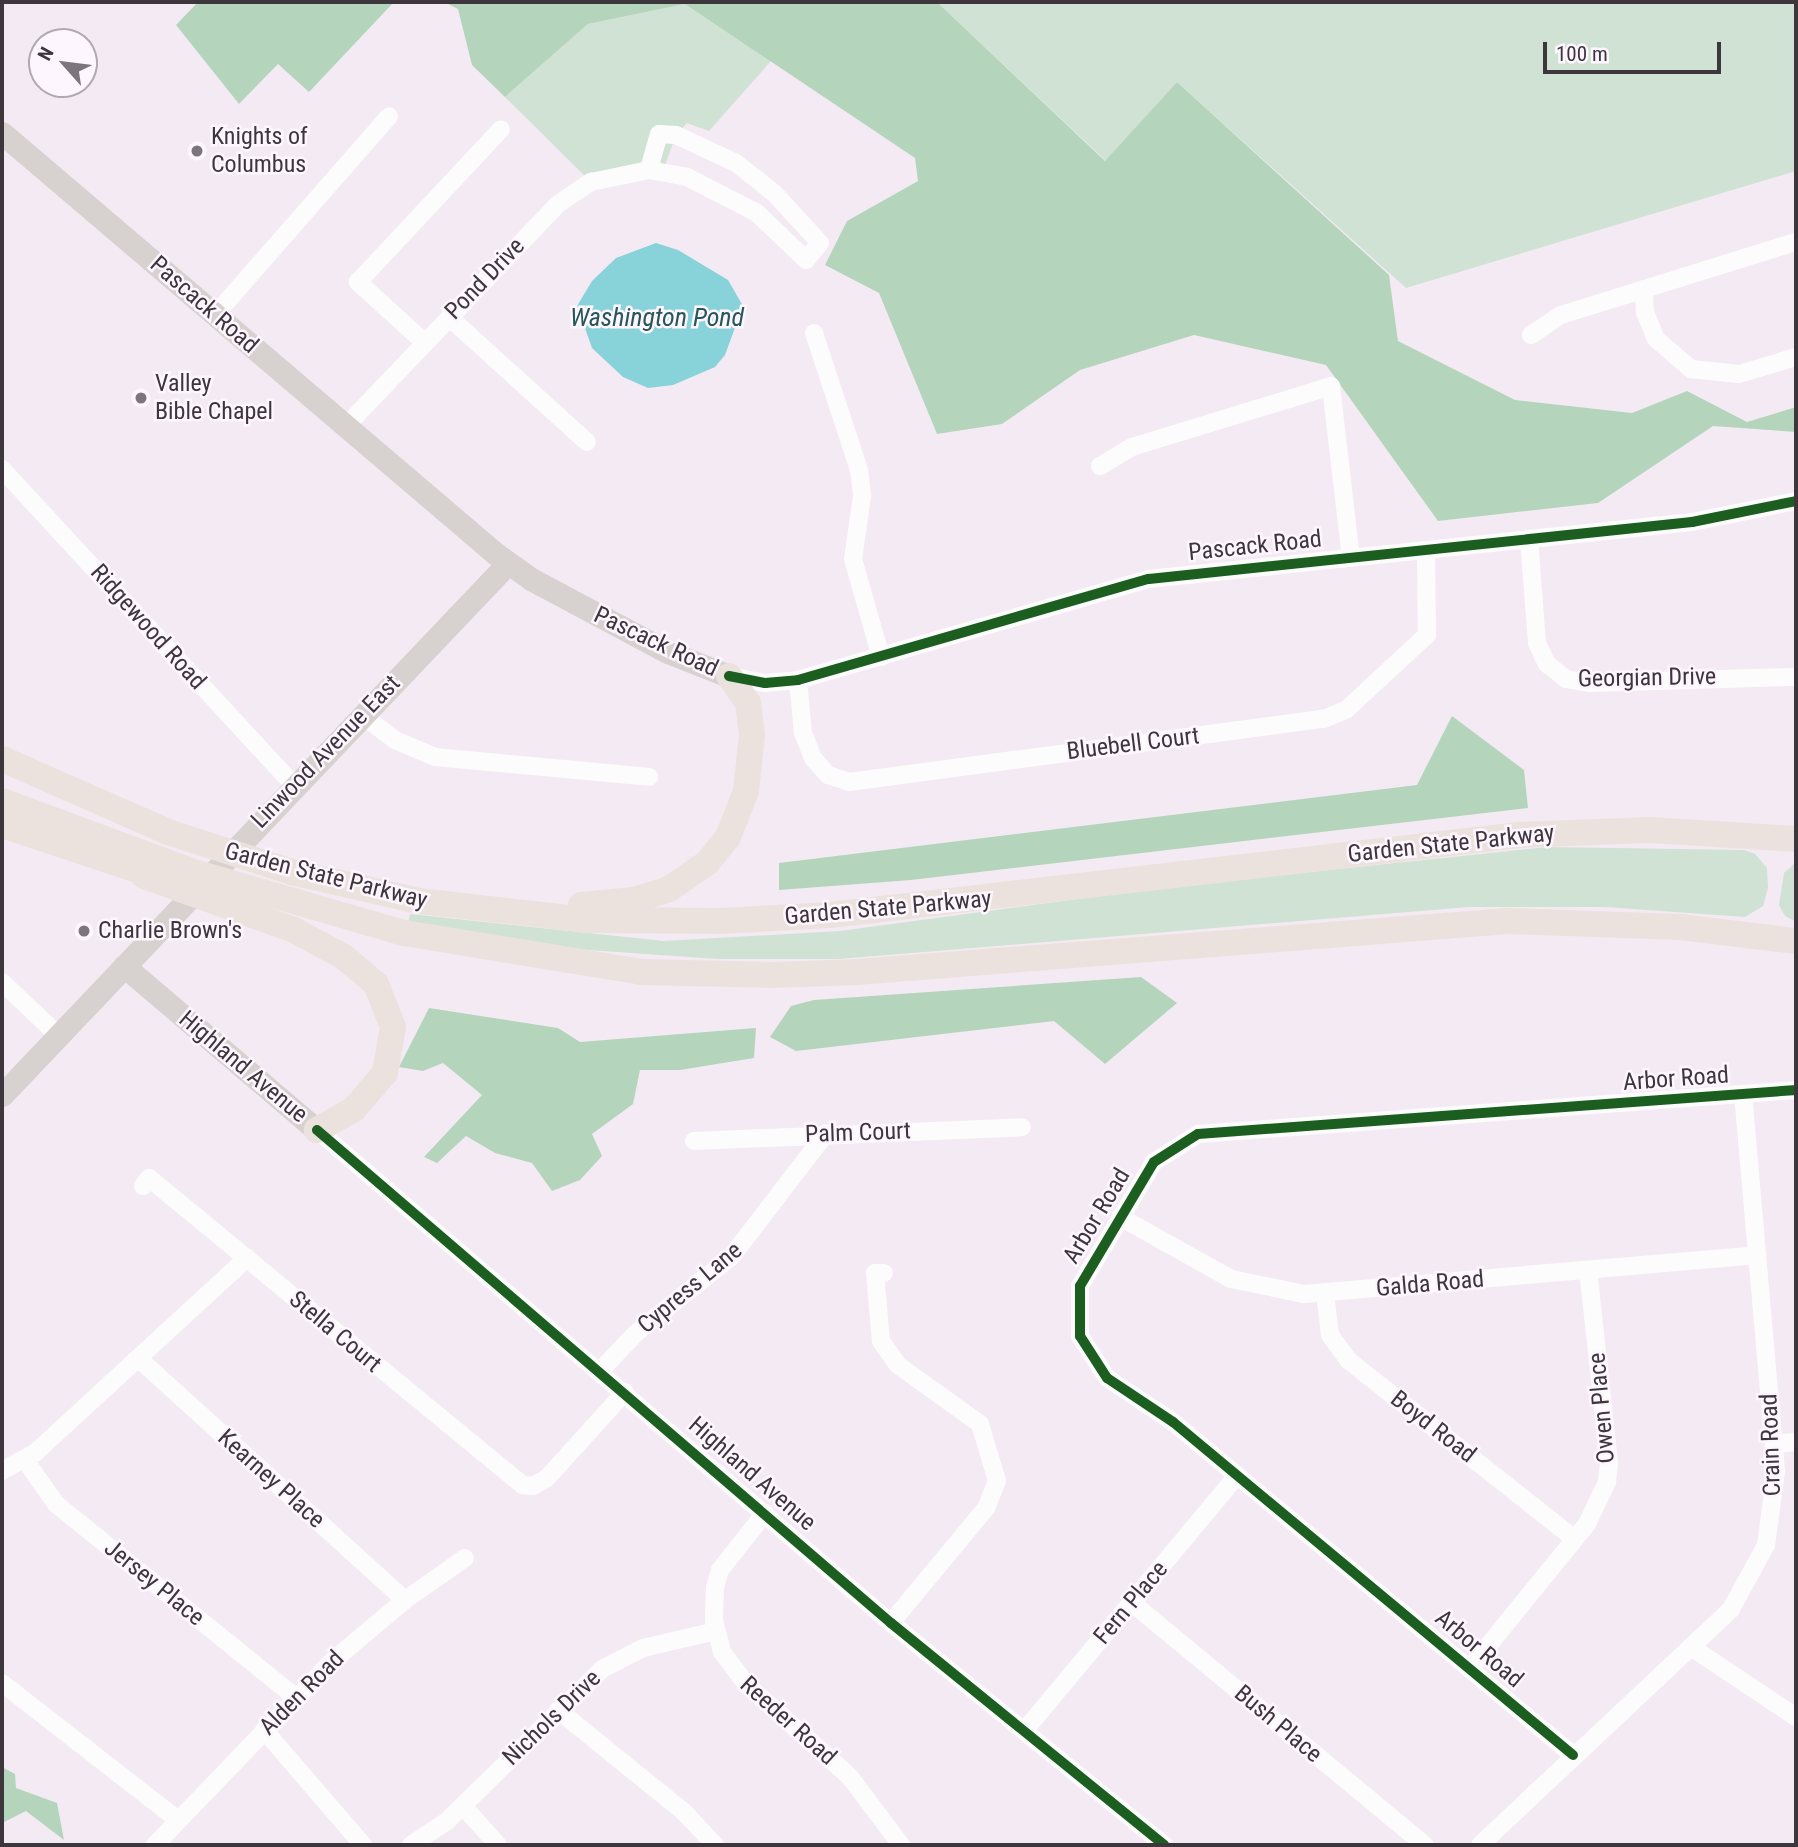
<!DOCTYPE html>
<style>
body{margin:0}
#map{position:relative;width:1798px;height:1847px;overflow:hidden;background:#f4eaf4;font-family:"Roboto Condensed",sans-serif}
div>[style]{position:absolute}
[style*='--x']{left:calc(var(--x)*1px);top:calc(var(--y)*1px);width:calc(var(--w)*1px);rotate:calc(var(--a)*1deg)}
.green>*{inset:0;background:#d0e2d4}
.forest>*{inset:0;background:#b4d5bc}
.water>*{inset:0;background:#88d2d9}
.minor>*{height:18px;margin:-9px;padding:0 9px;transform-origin:9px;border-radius:9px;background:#fdfcfd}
.major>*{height:23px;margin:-11.5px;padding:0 11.5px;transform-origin:11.5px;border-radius:11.5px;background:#d7d1d0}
.highway>*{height:26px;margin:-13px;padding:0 13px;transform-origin:13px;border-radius:13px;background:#ece2dd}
.cycleway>*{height:10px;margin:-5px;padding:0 5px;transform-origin:5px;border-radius:5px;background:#1b5e20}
.dots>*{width:19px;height:19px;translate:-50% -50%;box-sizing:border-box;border:4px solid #fef6fe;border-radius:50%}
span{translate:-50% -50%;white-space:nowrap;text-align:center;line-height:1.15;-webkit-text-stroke:5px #fef6fe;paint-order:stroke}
.poi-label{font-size:24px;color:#3d363d}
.left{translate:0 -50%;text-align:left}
.street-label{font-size:24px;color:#3d363d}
.water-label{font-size:26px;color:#265759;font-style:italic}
.frame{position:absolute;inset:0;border:4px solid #3d363d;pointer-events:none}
.north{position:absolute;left:28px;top:28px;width:70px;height:70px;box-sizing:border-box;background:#fef6fe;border:2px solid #b1a9b1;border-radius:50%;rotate:298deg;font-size:19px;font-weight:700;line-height:28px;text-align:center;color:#3d363d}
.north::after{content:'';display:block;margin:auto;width:24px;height:32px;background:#7d757d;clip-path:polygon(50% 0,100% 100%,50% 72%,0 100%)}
.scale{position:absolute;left:1543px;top:42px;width:178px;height:32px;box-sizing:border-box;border:4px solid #3d363d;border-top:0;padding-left:9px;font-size:21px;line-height:24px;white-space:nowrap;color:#3d363d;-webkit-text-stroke:5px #fef6fe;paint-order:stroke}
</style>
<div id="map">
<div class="green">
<i style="clip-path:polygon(937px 2px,1796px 2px,1796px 171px,1406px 288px,1177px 82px,1106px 161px)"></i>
<i style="clip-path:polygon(685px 4px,771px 61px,709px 131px,687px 123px,676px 135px,663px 171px,591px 182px,505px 97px,588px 24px)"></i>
<i style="clip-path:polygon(1548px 847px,1744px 850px,1755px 854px,1767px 868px,1768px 888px,1763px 906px,1745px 917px,1605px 907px,1469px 907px,839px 959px,717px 959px,546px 947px,408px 923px,410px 914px,664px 941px,840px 931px,1167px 887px)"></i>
<i style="clip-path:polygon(1796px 862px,1796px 861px,1796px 922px,1785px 916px,1779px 905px,1784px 873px)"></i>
</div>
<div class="forest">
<i style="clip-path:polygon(198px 2px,394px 2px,309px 92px,278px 64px,239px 104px,176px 25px)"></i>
<i style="clip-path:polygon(444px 2px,937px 2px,1105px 161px,1177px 82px,1389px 275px,1398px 341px,1515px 400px,1632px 413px,1687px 391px,1747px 422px,1796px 407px,1796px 432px,1713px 426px,1598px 503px,1438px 521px,1326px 365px,1194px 335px,1080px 370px,1002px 424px,937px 434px,879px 293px,825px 265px,847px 221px,918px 181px,915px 158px,685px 4px,588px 24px,505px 97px,472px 65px,458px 9px)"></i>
<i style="clip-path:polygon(1452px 716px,1524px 770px,1528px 808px,911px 880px,779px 890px,779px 863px,1417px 785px)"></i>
<i style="clip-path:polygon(1141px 977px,1177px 1003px,1105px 1064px,1054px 1021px,796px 1051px,770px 1037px,791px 1006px,814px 1000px)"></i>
<i style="clip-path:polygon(429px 1008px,558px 1028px,580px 1042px,756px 1028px,754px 1058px,680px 1070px,640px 1070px,633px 1104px,592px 1134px,602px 1156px,580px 1180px,552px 1191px,532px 1163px,495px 1153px,466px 1136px,437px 1163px,424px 1157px,482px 1095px,443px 1063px,423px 1071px,399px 1067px)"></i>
<i style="clip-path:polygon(2px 1767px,15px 1774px,16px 1788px,57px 1803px,64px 1840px,26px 1811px,2px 1823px)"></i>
</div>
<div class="water">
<i style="clip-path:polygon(656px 243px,678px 250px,728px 280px,743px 306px,725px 355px,715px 367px,673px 385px,648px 388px,623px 377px,592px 348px,577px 306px,592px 281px,616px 258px)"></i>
</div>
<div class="minor">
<i style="--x:1644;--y:289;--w:23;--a:88"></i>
<i style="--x:1645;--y:312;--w:29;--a:68"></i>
<i style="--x:1656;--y:339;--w:46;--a:40.6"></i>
<i style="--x:1691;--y:369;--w:48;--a:5.9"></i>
<i style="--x:1739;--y:374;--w:59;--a:-16.6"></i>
<i style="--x:215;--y:315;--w:264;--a:-48.8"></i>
<i style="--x:449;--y:317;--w:186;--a:42.2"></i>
<i style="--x:814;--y:333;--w:144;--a:71.8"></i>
<i style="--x:859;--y:470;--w:26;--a:83"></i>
<i style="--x:862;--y:496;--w:64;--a:98.1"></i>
<i style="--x:853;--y:559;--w:102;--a:74.1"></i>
<i style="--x:1531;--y:335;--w:36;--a:-34"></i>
<i style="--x:1561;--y:315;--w:246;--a:-17.3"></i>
<i style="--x:425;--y:343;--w:91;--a:-137.7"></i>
<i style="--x:358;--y:282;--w:209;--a:-46.9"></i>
<i style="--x:344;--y:428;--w:310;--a:-46.3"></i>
<i style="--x:558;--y:204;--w:40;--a:-34"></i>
<i style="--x:591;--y:182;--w:59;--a:-11.7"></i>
<i style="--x:649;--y:170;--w:39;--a:10"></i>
<i style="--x:687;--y:177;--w:79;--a:27.2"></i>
<i style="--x:757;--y:213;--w:68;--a:43.8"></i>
<i style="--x:806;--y:260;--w:22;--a:-51"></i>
<i style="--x:820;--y:243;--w:68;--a:-132.6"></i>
<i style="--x:774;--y:193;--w:48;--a:-141.7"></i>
<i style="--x:736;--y:163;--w:66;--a:-155"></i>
<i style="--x:676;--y:135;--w:17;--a:-177"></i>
<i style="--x:659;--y:134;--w:37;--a:106"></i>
<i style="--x:1100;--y:466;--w:37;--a:-31"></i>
<i style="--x:1132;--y:447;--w:208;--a:-17"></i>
<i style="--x:1331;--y:386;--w:173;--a:83.4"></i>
<i style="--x:2;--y:469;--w:430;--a:47.3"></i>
<i style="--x:1529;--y:539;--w:104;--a:85.6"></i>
<i style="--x:1537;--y:643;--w:23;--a:65"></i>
<i style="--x:1547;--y:664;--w:24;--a:38"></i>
<i style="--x:1566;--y:679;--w:23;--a:10"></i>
<i style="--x:1589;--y:683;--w:207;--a:-1.7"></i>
<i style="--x:729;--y:676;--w:37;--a:11"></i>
<i style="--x:765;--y:683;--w:33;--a:-5"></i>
<i style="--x:798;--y:680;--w:365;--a:-16.1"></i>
<i style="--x:1149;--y:579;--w:546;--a:-5.99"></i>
<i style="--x:1692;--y:522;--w:106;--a:-11.4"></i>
<i style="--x:798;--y:680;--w:53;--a:84.6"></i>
<i style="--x:803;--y:733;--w:27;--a:68"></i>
<i style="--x:813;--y:758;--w:23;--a:49"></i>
<i style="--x:828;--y:775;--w:22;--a:18"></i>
<i style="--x:849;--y:782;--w:479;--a:-7.6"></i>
<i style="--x:1324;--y:719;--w:25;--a:-23"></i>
<i style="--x:1347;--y:709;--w:109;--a:-42.8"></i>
<i style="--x:1427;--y:635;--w:85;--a:-90.7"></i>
<i style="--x:362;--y:715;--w:41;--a:37.1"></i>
<i style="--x:395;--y:740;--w:43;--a:23"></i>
<i style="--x:435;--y:757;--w:215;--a:5.3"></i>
<i style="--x:2;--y:982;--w:79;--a:43.5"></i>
<i style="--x:317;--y:1130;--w:757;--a:40.66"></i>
<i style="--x:891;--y:1623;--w:352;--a:39.1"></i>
<i style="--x:694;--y:1141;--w:328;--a:-2.4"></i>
<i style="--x:143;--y:1186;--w:10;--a:-53"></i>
<i style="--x:149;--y:1178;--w:484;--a:39.4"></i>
<i style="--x:523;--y:1485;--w:10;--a:6"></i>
<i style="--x:533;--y:1486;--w:16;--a:-30"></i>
<i style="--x:547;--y:1478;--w:116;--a:-47.8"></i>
<i style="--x:1120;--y:1217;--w:127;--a:29.2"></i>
<i style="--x:1231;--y:1279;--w:75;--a:11.6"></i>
<i style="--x:1304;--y:1294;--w:455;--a:-4.9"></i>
<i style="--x:884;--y:1273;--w:9;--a:180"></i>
<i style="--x:875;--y:1273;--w:68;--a:85"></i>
<i style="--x:881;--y:1341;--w:29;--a:55"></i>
<i style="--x:898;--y:1365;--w:101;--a:35.7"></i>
<i style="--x:980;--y:1424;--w:59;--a:73.4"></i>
<i style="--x:997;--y:1481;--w:29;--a:112"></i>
<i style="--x:986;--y:1508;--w:149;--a:129.6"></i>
<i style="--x:1325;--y:1293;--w:42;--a:83.2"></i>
<i style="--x:1330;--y:1335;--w:31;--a:54"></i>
<i style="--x:1348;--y:1360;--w:289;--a:38.3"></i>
<i style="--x:138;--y:1358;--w:360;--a:42.2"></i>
<i style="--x:600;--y:1371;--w:52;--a:-46.5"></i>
<i style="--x:636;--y:1333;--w:122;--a:-38.7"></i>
<i style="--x:731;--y:1257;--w:156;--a:-52.5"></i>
<i style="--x:1774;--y:1444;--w:22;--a:-5"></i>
<i style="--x:25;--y:1460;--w:54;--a:54.8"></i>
<i style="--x:56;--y:1504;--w:307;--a:38.9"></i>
<i style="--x:2;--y:1471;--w:39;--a:-29"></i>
<i style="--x:36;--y:1452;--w:287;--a:-42.6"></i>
<i style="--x:765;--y:1513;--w:73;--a:128.3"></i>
<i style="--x:720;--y:1570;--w:19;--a:106"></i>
<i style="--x:715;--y:1588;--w:32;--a:92"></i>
<i style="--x:714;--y:1620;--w:33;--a:76"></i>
<i style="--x:722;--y:1652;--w:40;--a:53"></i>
<i style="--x:746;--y:1684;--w:140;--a:41.8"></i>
<i style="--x:850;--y:1777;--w:85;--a:53.1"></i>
<i style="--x:1131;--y:1602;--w:381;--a:39.6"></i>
<i style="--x:1691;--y:1647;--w:126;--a:33.7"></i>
<i style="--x:1470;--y:1668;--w:186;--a:-50.9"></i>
<i style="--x:1587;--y:1524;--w:47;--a:-64.5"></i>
<i style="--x:1607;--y:1482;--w:19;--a:-84"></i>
<i style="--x:1609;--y:1463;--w:194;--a:-96.2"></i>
<i style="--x:2;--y:1683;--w:223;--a:37.9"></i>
<i style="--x:558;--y:1710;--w:162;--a:39"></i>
<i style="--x:684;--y:1812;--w:45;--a:46.8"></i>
<i style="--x:264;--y:1730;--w:152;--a:49.3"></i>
<i style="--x:1025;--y:1730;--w:331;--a:-50.2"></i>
<i style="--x:1573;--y:1755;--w:520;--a:-140.22"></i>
<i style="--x:1173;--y:1422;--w:79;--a:-146.3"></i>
<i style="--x:1107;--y:1378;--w:50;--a:-122.7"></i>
<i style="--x:1080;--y:1336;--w:50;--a:-90"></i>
<i style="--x:1080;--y:1286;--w:144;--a:-59.2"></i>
<i style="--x:1154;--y:1162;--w:52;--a:-32.5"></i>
<i style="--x:1198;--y:1134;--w:600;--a:-4.21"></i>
<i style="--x:463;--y:1806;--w:52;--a:48.1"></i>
<i style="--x:155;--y:1845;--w:252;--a:-46.1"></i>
<i style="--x:330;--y:1663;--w:98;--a:-40"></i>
<i style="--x:405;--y:1600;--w:73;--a:-35"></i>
<i style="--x:411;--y:1845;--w:43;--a:-33.7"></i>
<i style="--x:447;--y:1821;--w:217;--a:-44.4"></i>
<i style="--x:602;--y:1669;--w:46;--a:-27.1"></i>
<i style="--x:643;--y:1648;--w:75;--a:-13.1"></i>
<i style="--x:1480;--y:1845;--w:345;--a:-43.2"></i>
<i style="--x:1731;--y:1609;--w:73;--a:-61.3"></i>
<i style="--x:1766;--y:1545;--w:75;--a:-82.3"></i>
<i style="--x:1776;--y:1471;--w:376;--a:-95"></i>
</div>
<div class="major">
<i style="--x:2;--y:133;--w:649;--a:40.44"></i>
<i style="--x:496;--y:554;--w:43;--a:35.5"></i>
<i style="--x:531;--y:579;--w:155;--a:28.1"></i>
<i style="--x:668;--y:652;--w:66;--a:21.5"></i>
<i style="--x:124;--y:966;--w:253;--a:40.4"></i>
<i style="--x:2;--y:1095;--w:734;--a:-46.43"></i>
</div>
<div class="highway">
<i style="--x:2;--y:759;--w:181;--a:23.7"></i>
<i style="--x:168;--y:832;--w:130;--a:17.9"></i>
<i style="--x:292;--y:872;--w:130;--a:12.9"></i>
<i style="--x:419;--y:901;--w:171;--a:6.4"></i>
<i style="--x:589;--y:920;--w:131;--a:0.4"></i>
<i style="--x:720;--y:921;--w:110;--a:-3.1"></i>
<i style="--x:830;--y:915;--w:694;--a:-6.62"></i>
<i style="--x:1519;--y:835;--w:130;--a:-2.2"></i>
<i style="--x:1649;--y:830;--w:147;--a:3.5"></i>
<i style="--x:2;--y:801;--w:208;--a:20.3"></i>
<i style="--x:197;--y:873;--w:216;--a:16.2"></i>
<i style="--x:404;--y:933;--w:240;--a:9.3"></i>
<i style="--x:641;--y:972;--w:131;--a:1.3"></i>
<i style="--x:772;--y:975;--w:85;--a:-2"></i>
<i style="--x:857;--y:972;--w:653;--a:-4.48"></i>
<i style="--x:1508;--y:921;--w:172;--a:2"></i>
<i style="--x:1680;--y:927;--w:117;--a:6.9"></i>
<i style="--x:2;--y:825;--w:168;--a:18.4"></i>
<i style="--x:144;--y:876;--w:159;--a:19.8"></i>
<i style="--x:294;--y:930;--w:57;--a:28.4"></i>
<i style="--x:344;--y:957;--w:42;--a:40.2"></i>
<i style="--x:376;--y:984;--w:46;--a:68.4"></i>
<i style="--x:393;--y:1027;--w:47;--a:99.9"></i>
<i style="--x:385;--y:1073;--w:48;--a:130.7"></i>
<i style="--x:354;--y:1109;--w:43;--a:150.4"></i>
<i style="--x:581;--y:905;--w:53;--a:-5.4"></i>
<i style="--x:634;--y:900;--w:37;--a:-17"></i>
<i style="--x:669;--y:889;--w:46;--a:-34.4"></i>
<i style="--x:707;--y:863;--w:33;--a:-51"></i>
<i style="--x:728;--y:837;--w:49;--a:-68.6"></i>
<i style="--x:746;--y:791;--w:56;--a:-83.9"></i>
<i style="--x:752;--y:735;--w:32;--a:-97"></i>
<i style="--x:748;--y:703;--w:33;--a:-125"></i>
</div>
<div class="cycleway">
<i style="--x:729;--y:676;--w:37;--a:11"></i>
<i style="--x:765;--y:683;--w:33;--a:-5"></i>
<i style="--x:798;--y:680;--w:365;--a:-16.1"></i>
<i style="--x:1149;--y:579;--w:546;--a:-5.99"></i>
<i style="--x:1692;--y:522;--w:106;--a:-11.4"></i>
<i style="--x:317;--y:1130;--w:757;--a:40.66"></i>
<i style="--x:891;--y:1623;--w:352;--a:39.1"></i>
<i style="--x:1573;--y:1755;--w:520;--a:-140.22"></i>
<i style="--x:1173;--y:1422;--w:79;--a:-146.3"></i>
<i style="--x:1107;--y:1378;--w:50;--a:-122.7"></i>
<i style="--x:1080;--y:1336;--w:50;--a:-90"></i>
<i style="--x:1080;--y:1286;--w:144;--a:-59.2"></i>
<i style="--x:1154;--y:1162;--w:52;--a:-32.5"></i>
<i style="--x:1198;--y:1134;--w:600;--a:-4.21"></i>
</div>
<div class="dots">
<i style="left:197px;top:151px;background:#7d757d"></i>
<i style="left:141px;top:398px;background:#7d757d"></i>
<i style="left:84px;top:931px;background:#7d757d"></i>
</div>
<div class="poi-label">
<span class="left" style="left:211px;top:151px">Knights of<br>Columbus</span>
<span class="left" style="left:155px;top:398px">Valley<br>Bible Chapel</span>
<span class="left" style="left:98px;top:931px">Charlie Brown's</span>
</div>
<div class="street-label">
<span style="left:485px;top:279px;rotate:-46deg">Pond Drive</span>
<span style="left:204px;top:305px;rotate:41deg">Pascack Road</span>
<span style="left:1255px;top:546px;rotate:-6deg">Pascack Road</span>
<span style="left:148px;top:627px;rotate:48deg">Ridgewood Road</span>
<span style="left:656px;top:642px;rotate:25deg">Pascack Road</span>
<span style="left:1647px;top:678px;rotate:-1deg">Georgian Drive</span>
<span style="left:1133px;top:744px;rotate:-7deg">Bluebell Court</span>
<span style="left:326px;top:752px;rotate:-46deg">Linwood Avenue East</span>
<span style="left:1451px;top:844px;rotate:-6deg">Garden State Parkway</span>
<span style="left:326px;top:876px;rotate:14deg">Garden State Parkway</span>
<span style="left:888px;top:908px;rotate:-5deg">Garden State Parkway</span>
<span style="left:243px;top:1067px;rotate:40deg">Highland Avenue</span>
<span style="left:1676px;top:1079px;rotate:-4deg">Arbor Road</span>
<span style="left:858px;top:1133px;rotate:-2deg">Palm Court</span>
<span style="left:1097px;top:1216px;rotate:-59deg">Arbor Road</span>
<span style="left:1430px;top:1284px;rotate:-5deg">Galda Road</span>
<span style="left:690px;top:1288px;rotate:-40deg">Cypress Lane</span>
<span style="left:335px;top:1332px;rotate:40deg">Stella Court</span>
<span style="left:1602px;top:1408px;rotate:-95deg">Owen Place</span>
<span style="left:1433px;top:1427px;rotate:38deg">Boyd Road</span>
<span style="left:1771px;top:1445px;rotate:-92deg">Crain Road</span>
<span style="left:752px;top:1474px;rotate:41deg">Highland Avenue</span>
<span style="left:271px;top:1479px;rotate:42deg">Kearney Place</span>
<span style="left:154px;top:1583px;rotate:39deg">Jersey Place</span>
<span style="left:1131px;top:1603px;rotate:-50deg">Fern Place</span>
<span style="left:1479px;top:1649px;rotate:40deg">Arbor Road</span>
<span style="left:302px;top:1693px;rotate:-45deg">Alden Road</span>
<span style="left:552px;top:1718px;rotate:-44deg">Nichols Drive</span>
<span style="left:788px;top:1721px;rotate:42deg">Reeder Road</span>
<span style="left:1278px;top:1724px;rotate:40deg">Bush Place</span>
</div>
<div class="water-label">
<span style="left:657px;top:318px">Washington Pond</span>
</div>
<div class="frame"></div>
<div class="north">N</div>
<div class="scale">100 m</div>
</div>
